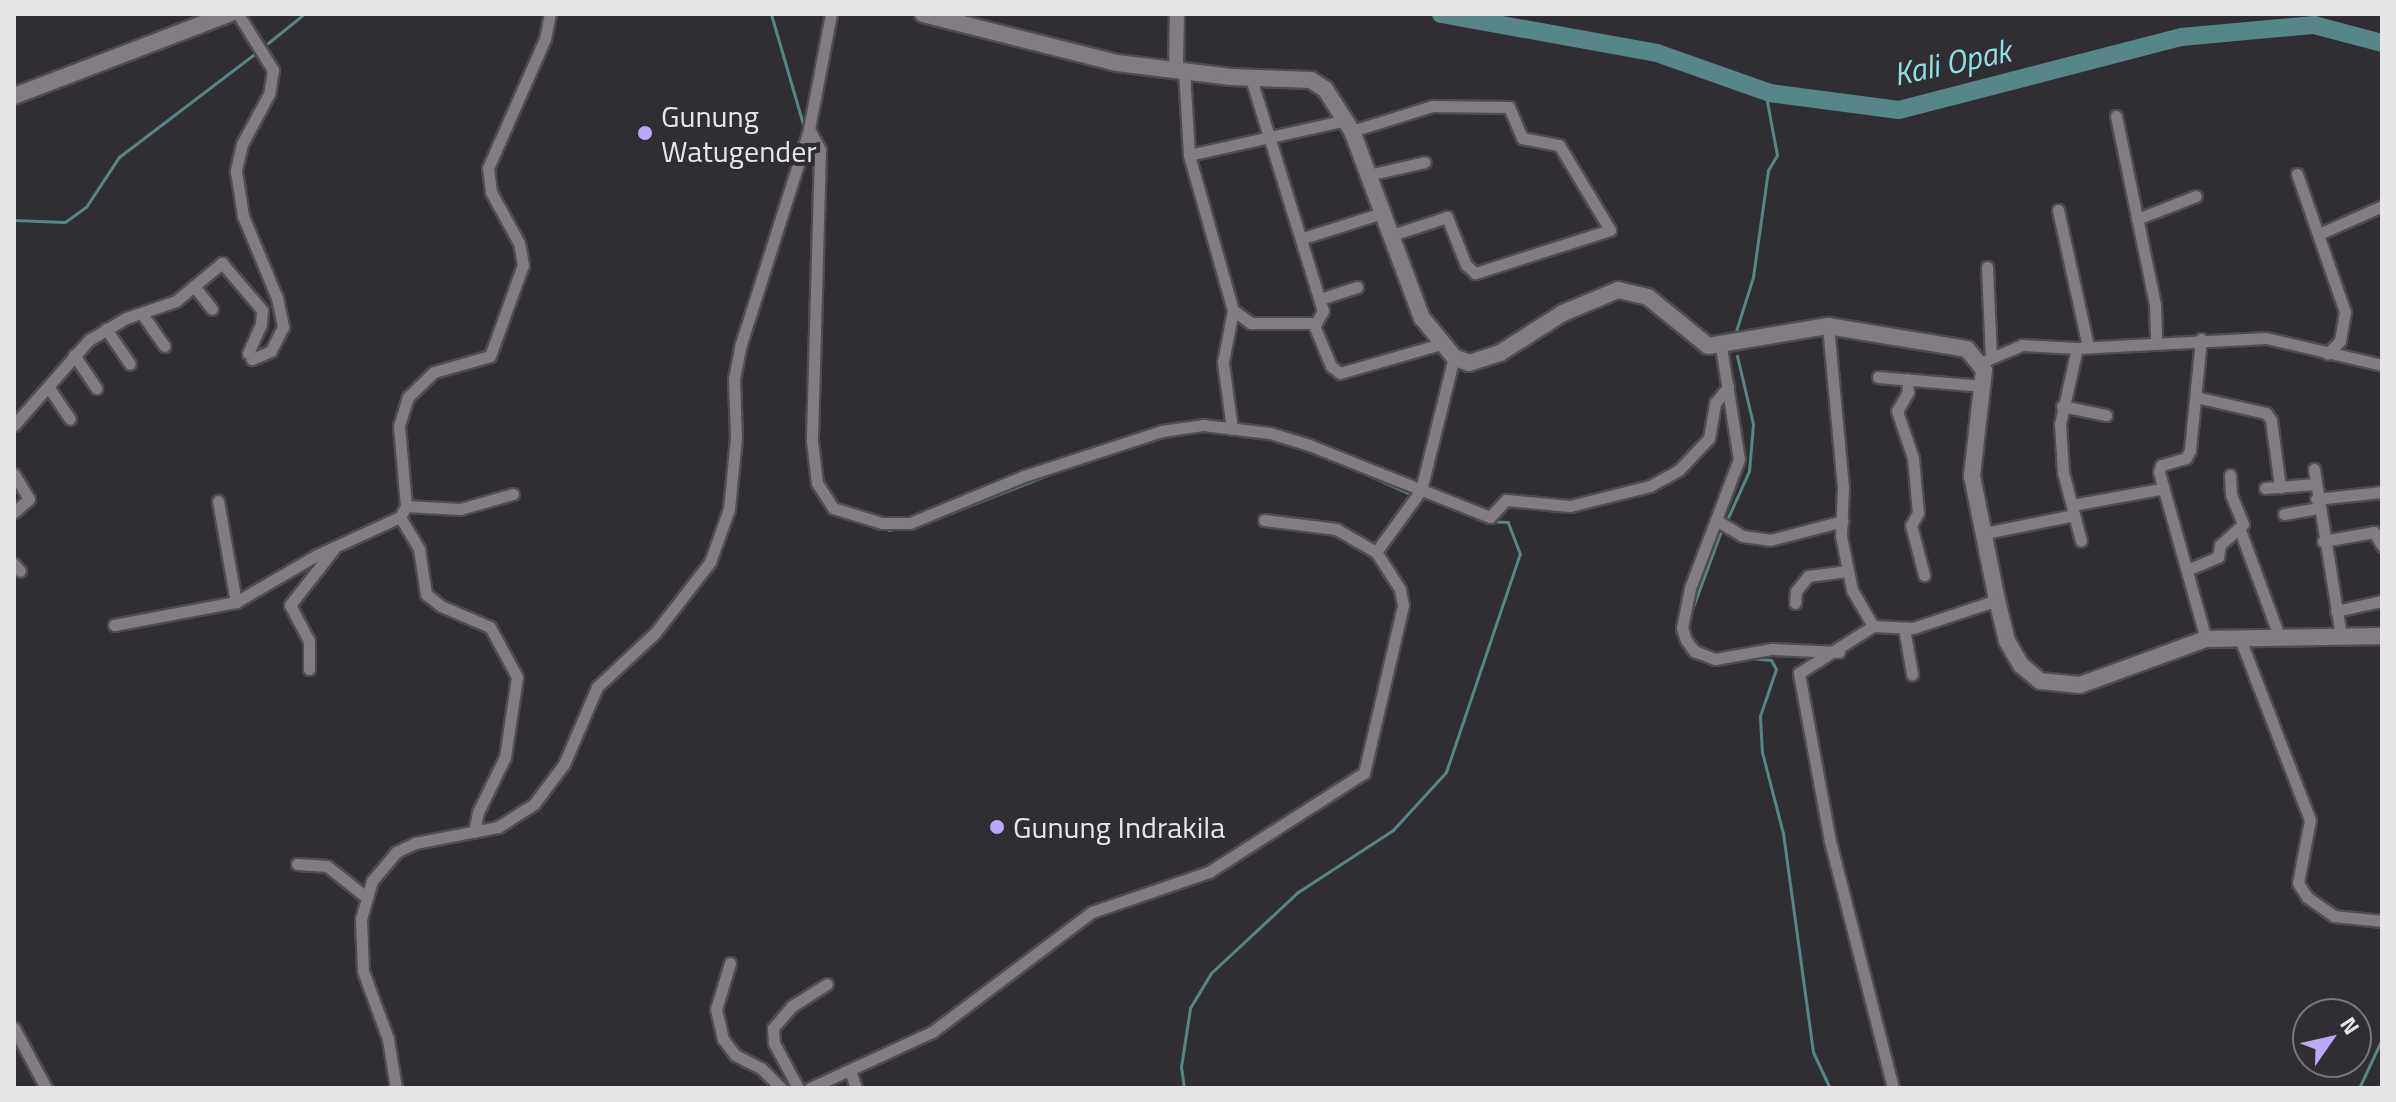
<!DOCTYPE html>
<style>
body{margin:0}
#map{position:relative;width:2396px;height:1102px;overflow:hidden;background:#312e33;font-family:"Titillium Web",sans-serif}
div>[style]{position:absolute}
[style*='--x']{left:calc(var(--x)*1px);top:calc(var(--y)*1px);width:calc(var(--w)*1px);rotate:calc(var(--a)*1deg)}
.stream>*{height:3px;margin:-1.5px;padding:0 1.5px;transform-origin:1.5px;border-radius:1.5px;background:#568688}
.river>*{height:18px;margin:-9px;padding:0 9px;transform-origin:9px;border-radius:9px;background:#568688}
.roads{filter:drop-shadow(2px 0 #4f4c50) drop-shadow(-2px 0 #4f4c50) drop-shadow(0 2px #4f4c50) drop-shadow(0 -2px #4f4c50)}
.minor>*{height:11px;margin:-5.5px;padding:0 5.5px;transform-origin:5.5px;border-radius:5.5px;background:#817d83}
.tertiary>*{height:14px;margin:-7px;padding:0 7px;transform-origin:7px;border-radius:7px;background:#817d83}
.secondary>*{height:16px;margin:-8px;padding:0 8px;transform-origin:8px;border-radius:8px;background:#817d83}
.dots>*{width:22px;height:22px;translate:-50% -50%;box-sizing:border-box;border:4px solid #312e33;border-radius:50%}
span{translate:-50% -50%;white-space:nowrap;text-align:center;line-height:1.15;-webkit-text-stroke:8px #312e33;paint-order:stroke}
.poi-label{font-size:30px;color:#e7e5e8}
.left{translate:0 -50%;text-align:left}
.water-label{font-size:32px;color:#8ee1e5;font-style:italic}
.frame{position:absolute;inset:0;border:16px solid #e7e5e8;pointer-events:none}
.north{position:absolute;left:2292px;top:998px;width:80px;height:80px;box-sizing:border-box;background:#312e33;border:2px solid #7a777b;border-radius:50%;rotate:56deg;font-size:22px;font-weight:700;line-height:32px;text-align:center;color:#e7e5e8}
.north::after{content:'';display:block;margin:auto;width:28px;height:36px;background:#baaaf6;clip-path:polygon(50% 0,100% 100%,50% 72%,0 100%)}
</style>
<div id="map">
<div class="stream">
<i style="--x:771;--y:14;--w:122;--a:73.8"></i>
<i style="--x:268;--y:43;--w:46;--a:-38.9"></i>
<i style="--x:813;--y:148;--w:34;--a:88"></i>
<i style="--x:14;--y:220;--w:51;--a:2.2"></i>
<i style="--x:65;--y:222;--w:26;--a:-36"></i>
<i style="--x:86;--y:207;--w:60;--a:-56.6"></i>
<i style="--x:119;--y:157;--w:173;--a:-37.3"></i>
<i style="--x:1736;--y:331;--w:57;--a:-72.5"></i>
<i style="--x:1753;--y:277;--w:108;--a:-82"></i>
<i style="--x:1768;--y:170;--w:17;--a:-59"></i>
<i style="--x:1777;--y:155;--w:65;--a:-100.6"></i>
<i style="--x:1352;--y:468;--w:64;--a:24.1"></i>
<i style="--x:819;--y:496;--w:15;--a:53"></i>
<i style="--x:838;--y:514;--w:53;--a:17.4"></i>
<i style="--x:889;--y:530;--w:10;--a:-11"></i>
<i style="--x:1726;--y:522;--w:56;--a:-65.7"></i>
<i style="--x:1749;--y:471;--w:47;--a:-85.1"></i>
<i style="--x:1753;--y:424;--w:70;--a:-103.2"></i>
<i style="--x:923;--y:524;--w:156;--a:-21.5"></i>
<i style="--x:1690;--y:615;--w:93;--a:-69.8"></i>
<i style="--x:1749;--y:658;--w:22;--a:5"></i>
<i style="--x:1771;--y:660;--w:10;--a:61"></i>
<i style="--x:1776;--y:669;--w:50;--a:108.8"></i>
<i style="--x:1760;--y:716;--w:36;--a:87"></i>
<i style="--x:1762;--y:752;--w:84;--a:75.5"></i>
<i style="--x:1783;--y:833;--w:221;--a:82.2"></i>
<i style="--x:1813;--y:1052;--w:40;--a:65"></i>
<i style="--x:1184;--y:1088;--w:21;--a:-98"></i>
<i style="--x:1181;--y:1067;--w:60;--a:-81.3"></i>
<i style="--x:1190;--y:1008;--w:41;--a:-59"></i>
<i style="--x:1211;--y:973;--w:119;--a:-43"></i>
<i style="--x:1298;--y:892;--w:113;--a:-33.1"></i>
<i style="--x:1393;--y:830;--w:79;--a:-47.6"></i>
<i style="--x:1446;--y:772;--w:230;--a:-71.3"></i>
<i style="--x:1520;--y:554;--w:34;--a:-111"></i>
<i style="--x:1508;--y:522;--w:26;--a:-178"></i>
<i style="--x:1482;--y:521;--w:27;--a:-156"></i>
<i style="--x:2359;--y:1088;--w:54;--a:-64.9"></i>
</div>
<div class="river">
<i style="--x:1441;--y:14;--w:219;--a:10.2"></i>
<i style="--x:1657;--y:53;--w:120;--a:19.5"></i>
<i style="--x:1770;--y:93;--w:130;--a:7.5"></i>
<i style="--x:1899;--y:110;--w:291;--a:-14.5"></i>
<i style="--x:2181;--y:37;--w:134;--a:-5.2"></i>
<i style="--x:2314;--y:25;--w:70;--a:14.8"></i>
</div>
<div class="roads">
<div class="minor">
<i style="--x:238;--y:14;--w:66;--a:58"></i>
<i style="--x:273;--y:70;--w:24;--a:99"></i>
<i style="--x:269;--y:94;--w:57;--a:118.4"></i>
<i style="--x:242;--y:144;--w:28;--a:103"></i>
<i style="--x:236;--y:171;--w:46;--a:81.2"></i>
<i style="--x:243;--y:216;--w:89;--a:67.5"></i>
<i style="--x:277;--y:298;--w:30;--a:78"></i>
<i style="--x:283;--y:327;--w:27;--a:117"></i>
<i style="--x:271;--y:351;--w:21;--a:157"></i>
<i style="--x:1184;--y:70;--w:85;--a:86.6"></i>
<i style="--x:1189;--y:155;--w:161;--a:74.2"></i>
<i style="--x:1233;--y:310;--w:22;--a:36"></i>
<i style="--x:1251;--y:323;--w:65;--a:0"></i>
<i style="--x:1316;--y:323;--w:14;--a:-60"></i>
<i style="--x:1323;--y:311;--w:244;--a:-107.2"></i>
<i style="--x:2116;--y:116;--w:193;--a:78.3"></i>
<i style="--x:2155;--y:305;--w:37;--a:88"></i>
<i style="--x:809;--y:129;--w:24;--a:62"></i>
<i style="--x:820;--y:150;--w:291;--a:91.6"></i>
<i style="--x:812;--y:441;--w:42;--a:83.2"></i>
<i style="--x:817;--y:483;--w:30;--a:57"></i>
<i style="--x:833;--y:508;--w:51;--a:17"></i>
<i style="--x:882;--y:523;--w:28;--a:0"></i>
<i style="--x:910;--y:523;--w:123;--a:-22.4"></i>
<i style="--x:1024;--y:476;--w:145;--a:-18.1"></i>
<i style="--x:1162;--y:431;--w:41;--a:-8.3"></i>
<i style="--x:1203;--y:425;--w:67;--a:6.8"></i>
<i style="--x:1270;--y:433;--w:41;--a:17.1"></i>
<i style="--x:1309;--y:445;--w:195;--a:21.7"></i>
<i style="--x:1490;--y:517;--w:23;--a:-47"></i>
<i style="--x:1506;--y:500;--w:64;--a:5.4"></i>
<i style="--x:1570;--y:506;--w:82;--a:-14"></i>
<i style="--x:1650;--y:486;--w:33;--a:-29"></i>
<i style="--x:1679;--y:470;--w:44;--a:-46.8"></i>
<i style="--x:1709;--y:438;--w:36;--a:-80"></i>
<i style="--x:1715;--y:403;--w:21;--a:-51"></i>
<i style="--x:1352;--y:131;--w:84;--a:-17.4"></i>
<i style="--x:1432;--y:106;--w:77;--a:0.7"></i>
<i style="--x:1509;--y:107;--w:34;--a:67"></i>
<i style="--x:1522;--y:138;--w:38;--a:11"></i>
<i style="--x:1559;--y:145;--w:99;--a:59"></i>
<i style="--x:1610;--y:230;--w:142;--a:162.3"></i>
<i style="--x:1475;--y:273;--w:12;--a:-138"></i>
<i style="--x:1466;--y:265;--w:52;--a:-111.6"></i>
<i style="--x:1447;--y:217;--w:61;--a:161.9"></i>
<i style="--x:1189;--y:155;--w:162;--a:-12.5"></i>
<i style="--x:2297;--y:174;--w:146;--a:70.8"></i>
<i style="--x:2345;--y:312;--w:29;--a:100"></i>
<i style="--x:2340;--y:341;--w:18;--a:135"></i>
<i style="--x:1368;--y:175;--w:58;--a:-12.8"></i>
<i style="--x:2058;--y:210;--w:140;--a:77.6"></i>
<i style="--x:2137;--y:219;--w:63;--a:-21.3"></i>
<i style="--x:2319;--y:234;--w:69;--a:-24"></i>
<i style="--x:1303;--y:238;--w:83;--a:-17.6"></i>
<i style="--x:1987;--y:267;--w:90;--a:87.5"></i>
<i style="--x:194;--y:286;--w:29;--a:52"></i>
<i style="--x:1320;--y:299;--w:39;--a:-18"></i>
<i style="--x:142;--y:314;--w:39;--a:55"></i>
<i style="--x:1313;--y:323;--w:47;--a:67.3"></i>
<i style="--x:1331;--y:366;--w:11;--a:38"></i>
<i style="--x:1340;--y:373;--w:105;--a:-16"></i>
<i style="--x:1828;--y:326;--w:162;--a:84.7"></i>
<i style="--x:1843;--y:487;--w:49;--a:92.3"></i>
<i style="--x:1841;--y:536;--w:55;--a:78.5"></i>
<i style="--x:1852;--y:590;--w:42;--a:59.7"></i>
<i style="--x:106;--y:329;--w:42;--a:55.6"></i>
<i style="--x:2201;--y:339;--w:112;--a:95.7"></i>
<i style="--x:2190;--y:450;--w:9;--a:117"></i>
<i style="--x:2186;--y:458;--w:26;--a:164"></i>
<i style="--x:2161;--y:465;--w:7;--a:106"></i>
<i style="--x:2159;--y:472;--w:173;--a:74.3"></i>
<i style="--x:1721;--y:347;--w:113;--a:80.9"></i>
<i style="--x:1739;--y:459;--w:138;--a:110.8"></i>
<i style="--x:1690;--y:588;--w:41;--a:101.3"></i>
<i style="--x:1682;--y:628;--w:13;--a:72"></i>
<i style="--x:1686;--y:640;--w:14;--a:54"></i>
<i style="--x:1694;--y:651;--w:22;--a:21"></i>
<i style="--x:1715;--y:659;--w:58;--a:-10"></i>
<i style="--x:1772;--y:649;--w:67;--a:2.6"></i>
<i style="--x:2077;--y:348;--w:78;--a:102.6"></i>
<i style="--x:2060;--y:424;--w:48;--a:86.4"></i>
<i style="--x:2063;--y:472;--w:71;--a:75.4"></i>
<i style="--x:74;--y:355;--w:40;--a:56"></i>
<i style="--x:1982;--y:362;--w:43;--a:-23"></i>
<i style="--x:2022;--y:345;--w:55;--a:3.1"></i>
<i style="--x:2077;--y:348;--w:189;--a:-3"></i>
<i style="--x:2266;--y:338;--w:119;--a:13.1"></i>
<i style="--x:1878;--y:377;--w:105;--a:4.9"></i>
<i style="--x:1907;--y:379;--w:13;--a:86"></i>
<i style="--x:1908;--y:392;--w:22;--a:120"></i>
<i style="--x:1897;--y:411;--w:50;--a:71.2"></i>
<i style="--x:1913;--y:458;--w:55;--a:84.8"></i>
<i style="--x:1918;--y:513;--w:14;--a:120"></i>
<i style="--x:1911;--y:525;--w:52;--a:75.4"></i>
<i style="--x:49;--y:388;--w:37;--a:56"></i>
<i style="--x:2196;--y:397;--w:72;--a:12.9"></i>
<i style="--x:2266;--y:413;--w:9;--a:54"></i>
<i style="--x:2271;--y:420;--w:68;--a:82.3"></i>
<i style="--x:2062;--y:406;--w:45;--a:11.6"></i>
<i style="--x:14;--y:425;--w:113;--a:-48.6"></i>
<i style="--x:89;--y:340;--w:43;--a:-30.7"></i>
<i style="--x:126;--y:318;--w:53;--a:-18.8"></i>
<i style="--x:176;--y:301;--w:60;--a:-39.6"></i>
<i style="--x:222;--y:263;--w:62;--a:49.6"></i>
<i style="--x:262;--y:310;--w:14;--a:94"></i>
<i style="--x:261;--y:324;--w:32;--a:114"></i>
<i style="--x:1232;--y:429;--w:68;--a:-97.7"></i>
<i style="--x:1223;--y:362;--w:53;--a:-79.1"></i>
<i style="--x:2314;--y:469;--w:168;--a:80.8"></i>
<i style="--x:14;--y:474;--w:29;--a:59"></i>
<i style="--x:29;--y:499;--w:20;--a:139"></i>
<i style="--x:2265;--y:488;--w:50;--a:-4.6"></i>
<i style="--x:2316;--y:499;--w:66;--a:-6.1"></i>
<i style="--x:218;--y:501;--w:103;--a:79.9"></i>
<i style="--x:2072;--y:505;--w:89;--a:-10.3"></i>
<i style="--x:406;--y:506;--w:54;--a:3.2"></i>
<i style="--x:460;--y:509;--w:55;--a:-15.8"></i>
<i style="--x:2284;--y:514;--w:34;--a:-10"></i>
<i style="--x:400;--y:517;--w:37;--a:59"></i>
<i style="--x:419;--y:549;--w:46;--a:81.2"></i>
<i style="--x:426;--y:594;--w:19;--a:39"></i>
<i style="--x:441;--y:606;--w:53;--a:23.2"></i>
<i style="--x:490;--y:627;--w:57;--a:61.6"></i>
<i style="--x:517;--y:677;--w:81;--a:98.5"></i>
<i style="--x:505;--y:757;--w:61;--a:116.1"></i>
<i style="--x:478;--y:812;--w:20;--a:101"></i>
<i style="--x:1264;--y:520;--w:73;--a:7.1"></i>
<i style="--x:1336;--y:529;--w:46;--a:29.9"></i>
<i style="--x:1716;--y:520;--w:31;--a:31"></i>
<i style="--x:1743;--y:536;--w:27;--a:8"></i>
<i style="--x:1770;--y:540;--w:75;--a:-14.6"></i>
<i style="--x:2240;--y:530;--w:113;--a:69.8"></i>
<i style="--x:1985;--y:533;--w:91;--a:-11.4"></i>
<i style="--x:2323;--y:541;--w:52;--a:-10"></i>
<i style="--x:2374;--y:532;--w:16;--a:60"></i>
<i style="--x:14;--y:564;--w:9;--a:49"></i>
<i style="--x:2187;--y:570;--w:34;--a:-23"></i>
<i style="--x:2218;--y:557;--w:12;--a:-81"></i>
<i style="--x:2220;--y:545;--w:31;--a:-42"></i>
<i style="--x:2243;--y:524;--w:32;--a:-112"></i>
<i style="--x:2231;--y:494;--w:19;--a:-93"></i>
<i style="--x:1795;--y:603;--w:12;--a:-85"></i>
<i style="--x:1796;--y:591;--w:19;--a:-51"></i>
<i style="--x:1808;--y:576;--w:40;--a:-7.1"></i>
<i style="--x:2336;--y:611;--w:47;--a:-12.3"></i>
<i style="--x:114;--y:625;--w:124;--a:-10.7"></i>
<i style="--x:236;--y:602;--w:94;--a:-30.1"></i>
<i style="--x:317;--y:555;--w:91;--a:-24.6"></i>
<i style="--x:400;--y:517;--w:13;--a:-61"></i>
<i style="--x:406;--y:506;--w:80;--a:-95"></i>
<i style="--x:399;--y:426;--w:30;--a:-73"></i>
<i style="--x:408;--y:397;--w:36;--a:-44"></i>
<i style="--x:434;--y:372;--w:58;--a:-15.9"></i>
<i style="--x:490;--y:356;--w:97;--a:-70.1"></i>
<i style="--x:523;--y:265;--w:22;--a:-100"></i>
<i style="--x:519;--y:243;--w:58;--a:-118.8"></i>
<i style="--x:491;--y:192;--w:24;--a:-97"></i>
<i style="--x:488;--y:168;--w:141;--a:-66.2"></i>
<i style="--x:545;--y:39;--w:25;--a:-79"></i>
<i style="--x:1904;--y:628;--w:47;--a:80.1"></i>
<i style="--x:2239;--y:636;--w:197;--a:68.9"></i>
<i style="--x:2310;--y:820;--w:64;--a:100.8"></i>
<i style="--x:2298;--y:883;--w:17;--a:57"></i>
<i style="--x:2307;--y:897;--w:33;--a:35"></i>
<i style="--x:2334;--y:916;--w:48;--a:5.9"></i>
<i style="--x:309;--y:669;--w:28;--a:-90"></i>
<i style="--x:309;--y:641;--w:41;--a:-117.8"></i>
<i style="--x:290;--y:605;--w:70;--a:-52"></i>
<i style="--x:297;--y:864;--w:30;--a:4"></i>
<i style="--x:327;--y:866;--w:50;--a:38.5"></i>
<i style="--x:730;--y:963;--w:48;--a:106.9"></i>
<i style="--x:716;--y:1009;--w:31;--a:77"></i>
<i style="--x:723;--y:1039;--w:20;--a:53"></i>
<i style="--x:735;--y:1055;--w:29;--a:27"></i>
<i style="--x:761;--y:1068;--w:28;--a:45"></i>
<i style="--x:14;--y:1028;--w:68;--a:61.9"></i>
<i style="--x:850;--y:1070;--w:19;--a:72"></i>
<i style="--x:396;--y:1088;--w:50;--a:-99.3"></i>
<i style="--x:388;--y:1039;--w:72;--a:-110.2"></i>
<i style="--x:363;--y:971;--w:52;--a:-92.2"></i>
<i style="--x:361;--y:919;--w:40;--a:-74"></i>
<i style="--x:372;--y:881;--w:38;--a:-50"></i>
<i style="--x:396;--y:852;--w:21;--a:-25"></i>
<i style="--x:415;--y:843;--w:85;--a:-10.9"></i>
<i style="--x:498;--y:827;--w:43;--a:-32.6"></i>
<i style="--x:534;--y:804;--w:50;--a:-53.1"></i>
<i style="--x:564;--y:764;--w:84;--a:-66.8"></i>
<i style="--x:597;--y:687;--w:79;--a:-43"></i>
<i style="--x:655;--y:633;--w:90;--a:-52.2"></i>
<i style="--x:710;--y:562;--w:56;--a:-70.3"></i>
<i style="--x:729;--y:509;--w:71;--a:-84.4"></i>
<i style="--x:736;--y:438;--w:59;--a:-91.9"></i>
<i style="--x:734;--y:379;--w:36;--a:-79"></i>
<i style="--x:741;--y:344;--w:225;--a:-72.4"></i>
<i style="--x:809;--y:129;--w:117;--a:-79.2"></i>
<i style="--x:798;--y:1088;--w:51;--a:-118.1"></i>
<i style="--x:774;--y:1043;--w:15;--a:-94"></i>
<i style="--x:773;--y:1028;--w:29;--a:-49"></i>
<i style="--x:792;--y:1006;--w:41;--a:-32.2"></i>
<i style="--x:810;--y:1088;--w:134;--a:-24.7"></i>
<i style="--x:932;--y:1032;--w:200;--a:-36.9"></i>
<i style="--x:1092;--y:912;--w:124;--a:-18.9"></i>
<i style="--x:1209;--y:872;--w:184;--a:-32.6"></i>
<i style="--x:1364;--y:773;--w:172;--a:-76.9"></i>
<i style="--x:1403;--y:605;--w:16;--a:-101"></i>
<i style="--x:1400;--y:589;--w:44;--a:-123"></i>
<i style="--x:1376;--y:552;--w:77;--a:-54"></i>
<i style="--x:1421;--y:490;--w:137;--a:-76.1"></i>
<i style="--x:1893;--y:1088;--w:255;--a:-104.3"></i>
<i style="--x:1830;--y:841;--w:171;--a:-100.5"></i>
<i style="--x:1799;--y:673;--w:88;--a:-32.4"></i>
<i style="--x:1873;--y:626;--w:40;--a:2.9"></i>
<i style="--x:1913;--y:628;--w:89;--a:-18.4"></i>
</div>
<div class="tertiary">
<i style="--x:1176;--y:69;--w:55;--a:-89"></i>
</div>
<div class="secondary">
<i style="--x:923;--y:14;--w:200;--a:14.2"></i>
<i style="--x:1117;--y:63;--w:115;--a:7"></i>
<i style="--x:1231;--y:77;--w:80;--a:2.1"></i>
<i style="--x:1311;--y:80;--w:17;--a:33"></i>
<i style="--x:1325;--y:89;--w:50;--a:57.3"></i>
<i style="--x:1352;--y:131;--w:200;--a:69.5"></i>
<i style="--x:1422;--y:318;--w:50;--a:50.6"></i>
<i style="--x:1454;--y:357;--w:16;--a:22"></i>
<i style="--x:1469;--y:363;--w:33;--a:-18"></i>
<i style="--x:1500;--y:353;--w:75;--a:-32.4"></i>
<i style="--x:1563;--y:313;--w:60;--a:-22.7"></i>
<i style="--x:1618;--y:290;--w:31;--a:13"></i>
<i style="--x:1648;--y:297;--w:77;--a:39.2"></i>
<i style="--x:1708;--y:346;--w:122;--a:-9.5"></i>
<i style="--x:1828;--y:326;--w:141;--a:9.4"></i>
<i style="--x:1967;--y:349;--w:27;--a:51"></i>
<i style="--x:1984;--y:370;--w:107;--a:96.5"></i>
<i style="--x:1972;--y:476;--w:126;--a:78.6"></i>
<i style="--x:1997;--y:600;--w:42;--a:76.3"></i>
<i style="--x:2007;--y:641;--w:28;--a:60"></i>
<i style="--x:2021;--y:665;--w:25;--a:40"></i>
<i style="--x:2040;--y:681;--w:40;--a:5.7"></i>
<i style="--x:2080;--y:685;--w:134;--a:-20.1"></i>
<i style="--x:2206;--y:639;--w:176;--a:-1"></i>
<i style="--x:14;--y:96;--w:230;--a:-20.9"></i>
</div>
</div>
<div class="dots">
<i style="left:645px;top:133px;background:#baaaf6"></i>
<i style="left:997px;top:827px;background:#baaaf6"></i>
</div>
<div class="poi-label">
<span class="left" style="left:661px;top:133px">Gunung<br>Watugender</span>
<span class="left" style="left:1013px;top:827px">Gunung Indrakila</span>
</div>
<div class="water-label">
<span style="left:1952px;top:62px;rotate:-12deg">Kali Opak</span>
</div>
<div class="frame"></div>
<div class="north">N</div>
</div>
